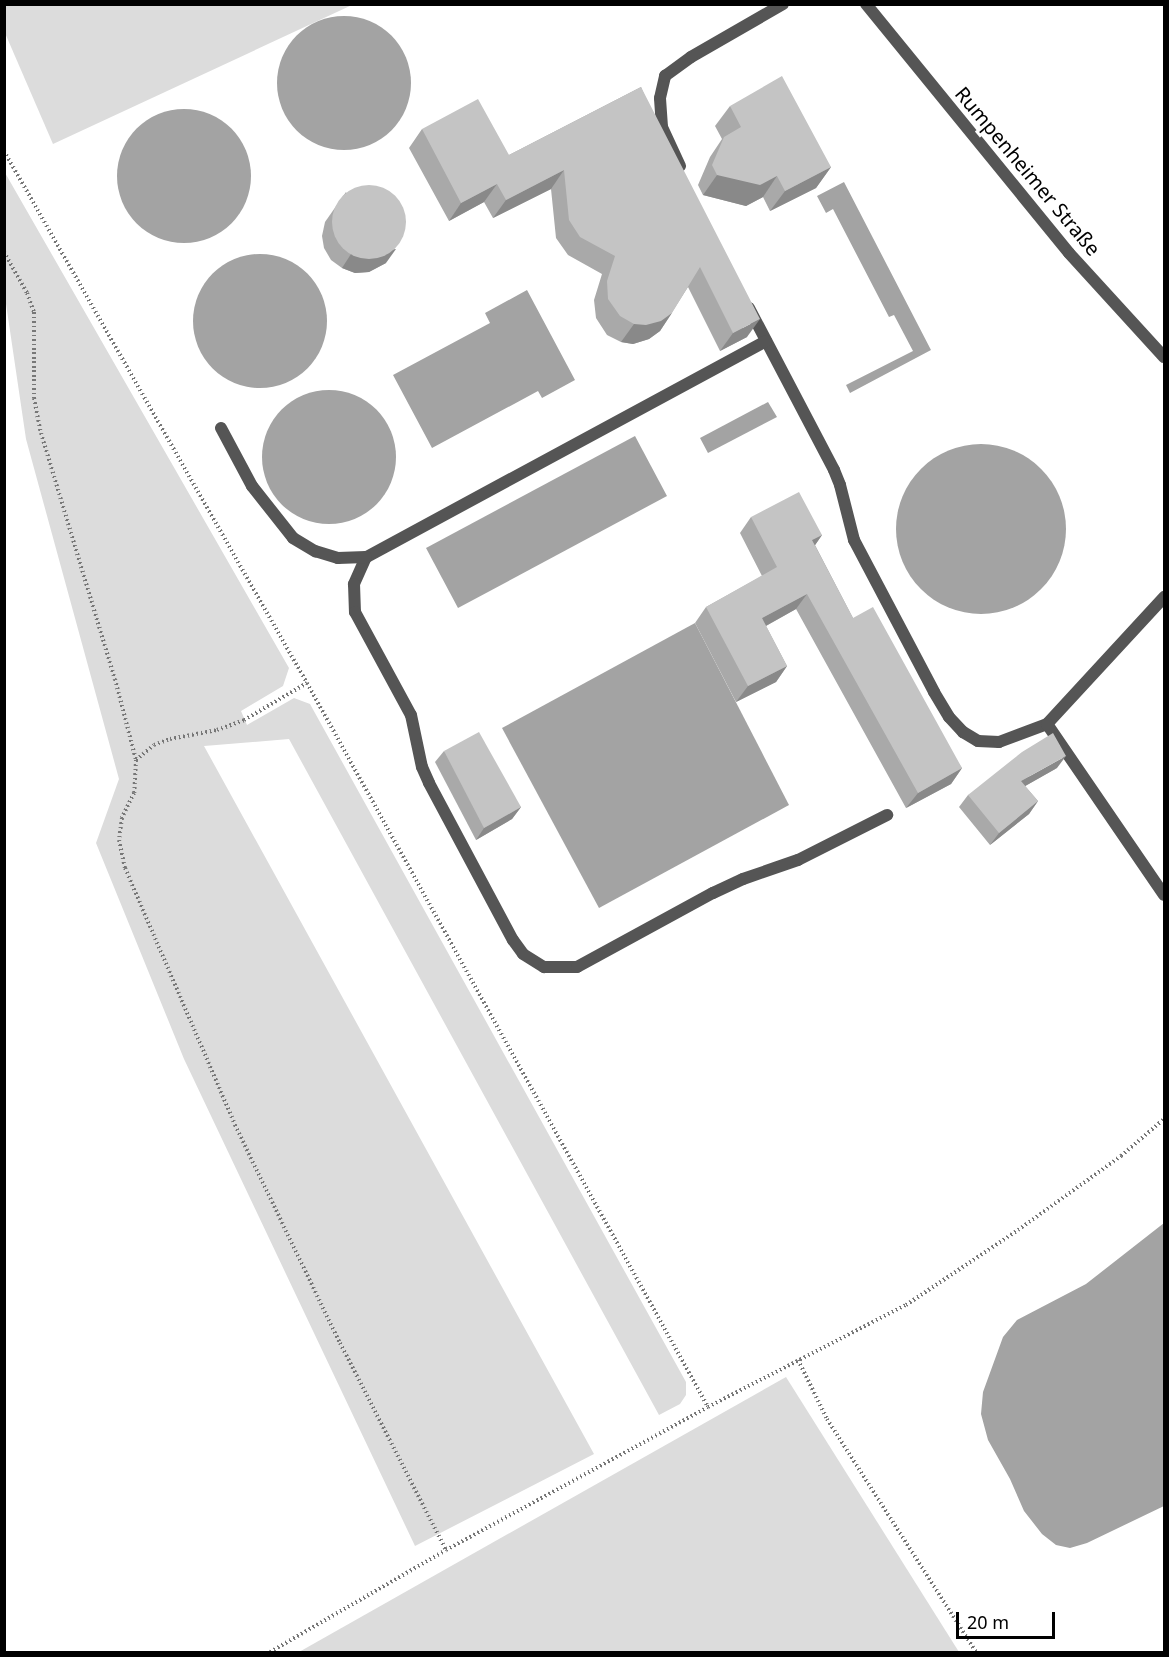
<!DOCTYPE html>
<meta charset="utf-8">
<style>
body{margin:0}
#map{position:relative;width:1169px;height:1657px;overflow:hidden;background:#fff;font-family:"Noto Sans",sans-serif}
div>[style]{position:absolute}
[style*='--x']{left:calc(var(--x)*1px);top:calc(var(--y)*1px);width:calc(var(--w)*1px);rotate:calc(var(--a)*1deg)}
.green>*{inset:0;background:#dcdcdc}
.water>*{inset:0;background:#a3a3a3}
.round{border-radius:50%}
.path>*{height:4px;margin-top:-2px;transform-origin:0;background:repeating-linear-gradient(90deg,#777 0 1.5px,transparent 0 4.5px)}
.service>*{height:12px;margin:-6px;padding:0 6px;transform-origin:6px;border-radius:6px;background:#555}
.tertiary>*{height:12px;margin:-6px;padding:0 6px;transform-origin:6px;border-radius:6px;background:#555}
.wall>*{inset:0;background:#a9a9a9}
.shaded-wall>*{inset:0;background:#898989}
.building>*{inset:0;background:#c4c4c4}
span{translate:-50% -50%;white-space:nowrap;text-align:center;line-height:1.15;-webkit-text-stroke:6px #fff;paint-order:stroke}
.street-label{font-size:20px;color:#000}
.frame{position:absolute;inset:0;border:6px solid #000;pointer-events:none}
.scale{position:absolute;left:956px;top:1612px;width:99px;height:27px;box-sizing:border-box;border:3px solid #000;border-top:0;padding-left:8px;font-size:18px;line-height:21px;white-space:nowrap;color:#000;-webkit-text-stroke:4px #fff;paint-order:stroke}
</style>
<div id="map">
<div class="green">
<i style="clip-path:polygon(4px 5px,5px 4px,352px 5px,53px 144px,5px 33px)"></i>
<i style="clip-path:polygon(4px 171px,289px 668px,283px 686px,241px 711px,247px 725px,294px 698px,310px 704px,686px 1382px,686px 1395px,680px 1404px,659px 1415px,289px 739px,204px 746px,594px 1454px,415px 1546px,184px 1059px,96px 843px,119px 779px,26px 439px,5px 297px)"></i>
<i style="clip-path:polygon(786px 1377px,959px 1652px,299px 1652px)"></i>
</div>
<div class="water">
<i class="round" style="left:277px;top:16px;width:134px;height:134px"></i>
<i class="round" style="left:117px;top:109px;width:134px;height:134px"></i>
<i style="clip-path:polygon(844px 182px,931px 350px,850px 393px,846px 385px,913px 351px,894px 315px,889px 317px,833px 209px,826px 213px,817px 196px)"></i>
<i class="round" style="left:193px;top:254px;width:134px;height:134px"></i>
<i style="clip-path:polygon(527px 290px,575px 380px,542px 398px,538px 391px,432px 448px,393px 375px,490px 323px,485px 313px)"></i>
<i class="round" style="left:262px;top:390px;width:134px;height:134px"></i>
<i style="clip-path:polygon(768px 402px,777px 417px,708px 453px,700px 438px)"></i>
<i style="clip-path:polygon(635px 436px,667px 496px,458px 608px,426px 548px)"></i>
<i class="round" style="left:896px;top:444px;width:170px;height:170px"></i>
<i style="clip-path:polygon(695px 623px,789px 805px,599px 908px,502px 728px)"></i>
<i style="clip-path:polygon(1164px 1223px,1164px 1506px,1087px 1543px,1070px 1548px,1056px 1545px,1042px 1534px,1024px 1511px,1010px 1479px,988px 1440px,981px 1414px,983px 1392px,1003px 1337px,1017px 1320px,1086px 1284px)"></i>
</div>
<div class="path">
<i style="--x:4;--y:151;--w:612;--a:60.34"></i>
<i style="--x:307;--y:683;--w:828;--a:61.02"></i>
<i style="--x:4;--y:252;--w:47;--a:60.7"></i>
<i style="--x:27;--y:293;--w:20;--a:70"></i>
<i style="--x:34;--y:312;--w:86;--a:90"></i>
<i style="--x:34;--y:398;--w:36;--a:79"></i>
<i style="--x:41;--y:433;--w:257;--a:73.3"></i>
<i style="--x:115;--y:679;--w:84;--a:75.5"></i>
<i style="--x:136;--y:760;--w:33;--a:93"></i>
<i style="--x:134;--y:793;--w:28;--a:116"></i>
<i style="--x:122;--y:818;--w:22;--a:98"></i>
<i style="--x:119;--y:840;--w:29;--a:78"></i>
<i style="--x:125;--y:868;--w:280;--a:66.8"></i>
<i style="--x:235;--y:1125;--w:242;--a:64.3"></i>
<i style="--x:340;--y:1343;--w:233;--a:62.9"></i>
<i style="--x:136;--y:760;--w:23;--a:-40"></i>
<i style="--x:154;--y:745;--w:17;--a:-21"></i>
<i style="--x:170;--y:739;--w:48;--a:-10.8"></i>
<i style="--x:217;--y:730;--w:29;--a:-20"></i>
<i style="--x:244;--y:720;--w:73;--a:-30.4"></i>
<i style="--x:798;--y:1360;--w:66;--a:63.8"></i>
<i style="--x:827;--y:1419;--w:277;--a:57.4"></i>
<i style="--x:270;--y:1652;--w:203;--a:-30.1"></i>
<i style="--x:446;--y:1550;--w:298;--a:-28.6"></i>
<i style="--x:708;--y:1407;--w:223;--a:-27.3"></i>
<i style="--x:906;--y:1305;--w:135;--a:-33.8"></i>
<i style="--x:1018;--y:1230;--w:127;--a:-35.7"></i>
<i style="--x:1121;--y:1156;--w:57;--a:-40.7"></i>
</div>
<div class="service">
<i style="--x:680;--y:166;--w:43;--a:-114.8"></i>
<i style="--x:662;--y:127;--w:29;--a:-94"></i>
<i style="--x:660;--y:98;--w:23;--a:-77"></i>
<i style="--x:665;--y:76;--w:32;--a:-36"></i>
<i style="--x:691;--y:57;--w:106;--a:-29.9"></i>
<i style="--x:749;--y:308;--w:183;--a:62.3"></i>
<i style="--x:834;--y:470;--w:16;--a:68"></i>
<i style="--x:840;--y:485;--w:57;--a:75.7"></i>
<i style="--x:854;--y:540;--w:172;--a:62.2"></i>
<i style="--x:934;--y:692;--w:29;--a:59"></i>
<i style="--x:949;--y:717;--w:21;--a:47"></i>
<i style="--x:963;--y:732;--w:17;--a:31"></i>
<i style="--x:978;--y:741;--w:21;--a:3"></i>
<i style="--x:999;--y:742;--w:51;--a:-20.6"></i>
<i style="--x:1047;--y:724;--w:173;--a:-47.3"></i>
<i style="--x:766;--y:341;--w:455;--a:151.6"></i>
<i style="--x:366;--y:557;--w:30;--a:114"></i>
<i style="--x:354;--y:584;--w:28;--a:88"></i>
<i style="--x:355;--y:612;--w:117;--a:61.5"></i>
<i style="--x:411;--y:715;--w:53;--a:78.1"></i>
<i style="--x:422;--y:767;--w:17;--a:66"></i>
<i style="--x:429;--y:783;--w:178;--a:61.9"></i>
<i style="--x:513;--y:940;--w:17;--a:54"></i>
<i style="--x:523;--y:954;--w:25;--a:32"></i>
<i style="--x:544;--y:967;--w:33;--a:0"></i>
<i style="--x:577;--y:967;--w:155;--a:-28.6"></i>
<i style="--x:713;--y:893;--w:33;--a:-25"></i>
<i style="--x:743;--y:879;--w:58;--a:-19.1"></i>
<i style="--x:798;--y:860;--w:100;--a:-26.8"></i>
<i style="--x:221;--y:428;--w:66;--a:61.9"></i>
<i style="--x:252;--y:486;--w:66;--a:51.7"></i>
<i style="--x:293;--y:538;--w:26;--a:31"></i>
<i style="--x:315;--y:551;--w:24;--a:17"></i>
<i style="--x:338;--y:558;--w:28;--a:-2"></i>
<i style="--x:1047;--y:724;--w:207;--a:55.6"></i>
</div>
<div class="tertiary">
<i style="--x:866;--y:4;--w:321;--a:50.8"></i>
<i style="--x:1069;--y:253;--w:141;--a:47.6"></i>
</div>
<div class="wall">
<i style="clip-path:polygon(641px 87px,747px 337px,720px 351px,688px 287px,660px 331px,649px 339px,633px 344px,621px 342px,607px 335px,596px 318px,594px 300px,602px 274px,568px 255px,556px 238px,551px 189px,493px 218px,484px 202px,449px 221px,409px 148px,422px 129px,509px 155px)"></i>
<i style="clip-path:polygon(730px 106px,831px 167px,816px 188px,770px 211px,763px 197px,746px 206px,703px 195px,698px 185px,710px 157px,722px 139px,715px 126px)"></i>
<i style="clip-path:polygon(346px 192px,386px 263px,369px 272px,355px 273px,342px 268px,331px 260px,324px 248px,322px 236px,325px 222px)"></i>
<i style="clip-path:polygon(751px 517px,822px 535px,815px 545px,853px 618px,962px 768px,951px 784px,906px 808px,796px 609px,766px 626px,787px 666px,776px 682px,736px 702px,695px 623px,706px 607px,762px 576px,740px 533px)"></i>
<i style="clip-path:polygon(444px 751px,521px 807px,512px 819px,476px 840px,435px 762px)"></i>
<i style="clip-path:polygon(1057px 768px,1025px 786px,1038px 801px,1029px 814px,990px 845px,959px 807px,968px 795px)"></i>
</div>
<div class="shaded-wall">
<i style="clip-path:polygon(831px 167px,816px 188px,770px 211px,785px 191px)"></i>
<i style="clip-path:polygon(564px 170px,551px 189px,493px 218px,506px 200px)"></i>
<i style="clip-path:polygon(717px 175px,777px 176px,763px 197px,746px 206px,703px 195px)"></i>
<i style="clip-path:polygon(497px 184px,484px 202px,449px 221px,461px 203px)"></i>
<i style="clip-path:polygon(396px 249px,386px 263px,369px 272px,355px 273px,342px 268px,351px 254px)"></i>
<i style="clip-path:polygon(672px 313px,660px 331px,649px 339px,633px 344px,621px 342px,634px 324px)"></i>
<i style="clip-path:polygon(760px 319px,747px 337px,720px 351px,733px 333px)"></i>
<i style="clip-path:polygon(822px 535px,811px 551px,812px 540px)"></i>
<i style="clip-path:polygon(807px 594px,796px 609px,751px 634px,762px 618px)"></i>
<i style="clip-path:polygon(787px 666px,776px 682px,736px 702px,748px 686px)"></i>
<i style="clip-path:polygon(1066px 756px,1057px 768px,1013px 793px,1021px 781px)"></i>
<i style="clip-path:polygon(962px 768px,951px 784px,906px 808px,918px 793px)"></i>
<i style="clip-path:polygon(1038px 801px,1029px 814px,990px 845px,999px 833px)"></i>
<i style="clip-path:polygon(521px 807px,512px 819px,476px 840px,484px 828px)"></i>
</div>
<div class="building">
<i style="clip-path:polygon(782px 76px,831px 167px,785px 191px,777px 176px,760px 185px,717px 175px,712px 165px,724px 137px,741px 127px,730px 106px)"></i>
<i style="clip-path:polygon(641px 87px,760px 319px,733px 333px,700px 267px,672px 313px,661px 321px,646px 325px,634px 324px,620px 316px,608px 299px,607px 281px,615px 256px,580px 237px,569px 220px,564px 170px,506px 200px,497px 184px,461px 203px,422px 129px,478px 99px,509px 155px)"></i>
<i class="round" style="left:332px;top:185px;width:74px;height:74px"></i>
<i style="clip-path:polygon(799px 492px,822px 535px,812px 540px,853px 618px,873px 607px,962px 768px,918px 793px,807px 594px,762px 618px,787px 666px,748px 686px,706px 607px,777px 567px,751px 517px)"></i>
<i style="clip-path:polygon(479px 732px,521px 807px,484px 828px,444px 751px)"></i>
<i style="clip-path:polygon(1053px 733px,1066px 756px,1021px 781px,1038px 801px,999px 833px,968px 795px,1022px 752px)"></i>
</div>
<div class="street-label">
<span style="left:1028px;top:171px;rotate:50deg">Rumpenheimer Straße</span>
</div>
<div class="frame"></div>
<div class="scale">20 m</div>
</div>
